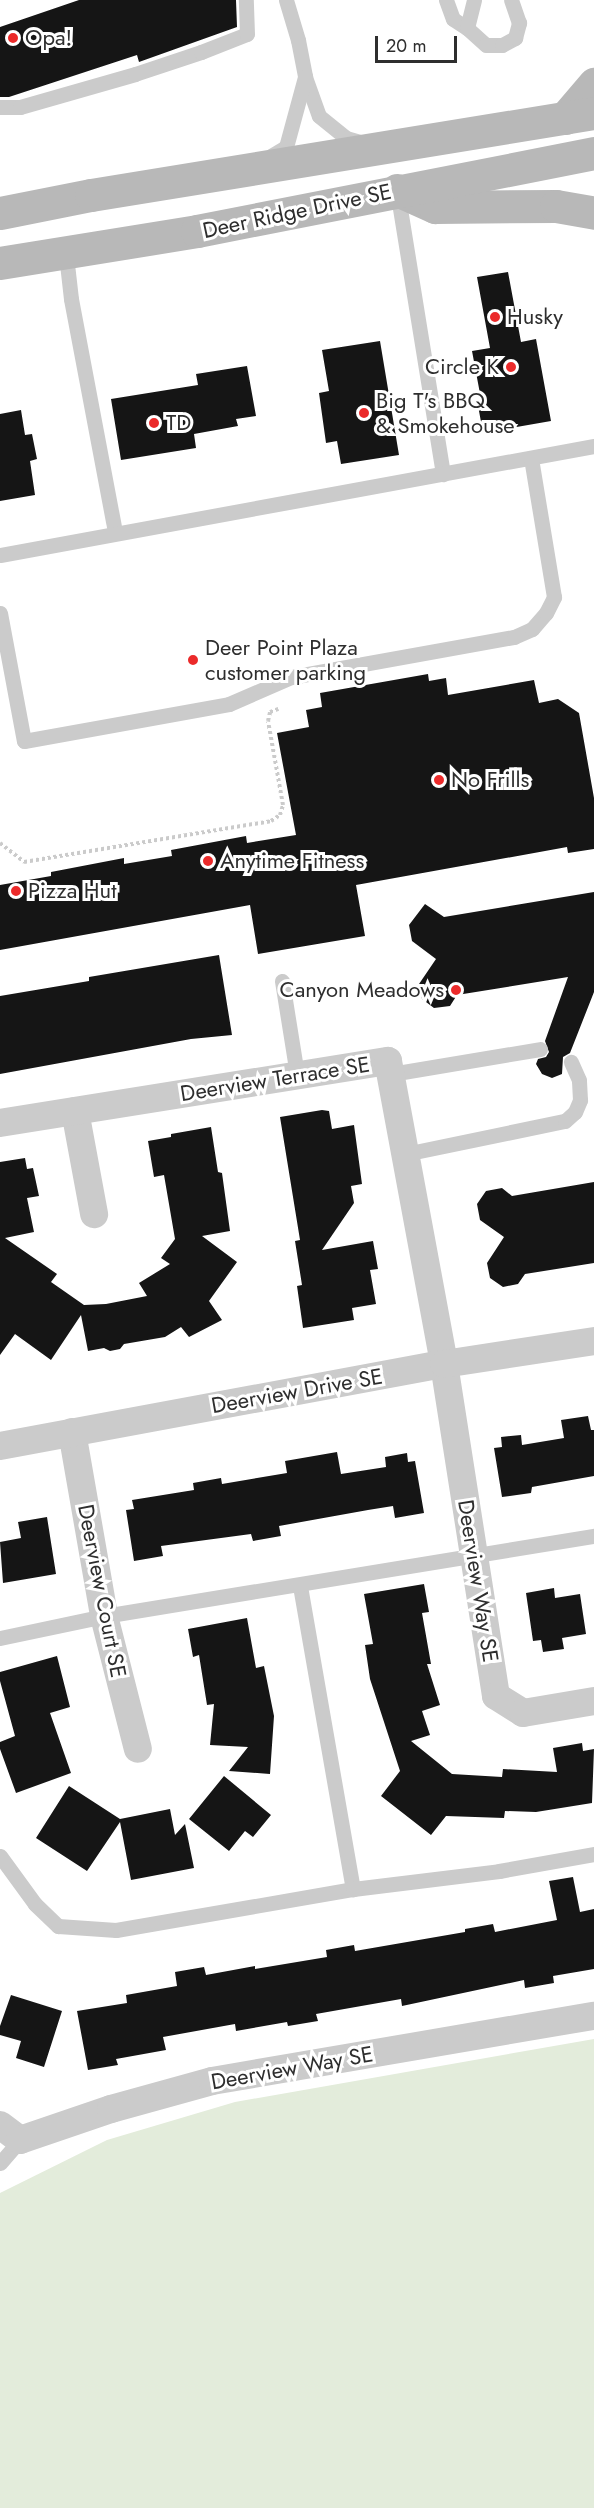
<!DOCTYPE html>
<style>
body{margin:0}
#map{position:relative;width:594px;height:2508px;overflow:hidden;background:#fff;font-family:Jost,sans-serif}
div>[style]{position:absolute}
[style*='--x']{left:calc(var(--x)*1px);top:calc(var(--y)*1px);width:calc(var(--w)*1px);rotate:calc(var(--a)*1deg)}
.green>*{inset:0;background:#e3ecdb}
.building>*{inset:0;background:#151515}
.path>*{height:4px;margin-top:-2px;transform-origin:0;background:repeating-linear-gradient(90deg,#cbcbcb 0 3px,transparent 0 6px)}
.lane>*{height:15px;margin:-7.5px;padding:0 7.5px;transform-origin:7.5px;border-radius:7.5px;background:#cbcbcb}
.street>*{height:28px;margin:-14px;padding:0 14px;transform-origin:14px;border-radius:14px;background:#cbcbcb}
.secondary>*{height:33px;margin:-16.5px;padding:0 16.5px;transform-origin:16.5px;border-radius:16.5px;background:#b8b8b8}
.dots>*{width:16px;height:16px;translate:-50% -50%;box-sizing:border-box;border:3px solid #fff;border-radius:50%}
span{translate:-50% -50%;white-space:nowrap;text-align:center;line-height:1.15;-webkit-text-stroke:6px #fff;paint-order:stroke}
.poi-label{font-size:22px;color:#2e2e2e}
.left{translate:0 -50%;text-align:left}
.right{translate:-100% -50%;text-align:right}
.street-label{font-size:22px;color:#2e2e2e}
.scale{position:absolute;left:375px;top:36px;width:82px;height:27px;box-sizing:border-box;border:3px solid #2e2e2e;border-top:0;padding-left:8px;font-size:18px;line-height:21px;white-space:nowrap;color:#2e2e2e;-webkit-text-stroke:4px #fff;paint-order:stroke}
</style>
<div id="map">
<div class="green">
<i style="clip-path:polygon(594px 2039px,594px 2508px,0 2508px,0 2193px,107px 2140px,235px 2102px)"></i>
</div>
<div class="building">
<i style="clip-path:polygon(79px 0,236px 0,237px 27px,139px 62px,137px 55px,9px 97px,0 97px,0 27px)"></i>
<i style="clip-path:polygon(508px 272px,521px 342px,536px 339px,551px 421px,483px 433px,477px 400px,481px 399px,472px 351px,490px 348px,477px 277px)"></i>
<i style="clip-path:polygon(380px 341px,399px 455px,341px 464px,337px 441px,326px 443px,319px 393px,329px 391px,322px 350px)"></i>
<i style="clip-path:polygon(247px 366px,256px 416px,236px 419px,238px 426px,194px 434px,196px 448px,121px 460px,111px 399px,198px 385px,196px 374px)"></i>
<i style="clip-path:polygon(21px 410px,25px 435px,32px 434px,37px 459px,30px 461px,35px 495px,0 501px,0 414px)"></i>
<i style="clip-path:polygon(428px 674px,429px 681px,446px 678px,448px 695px,534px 680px,539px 703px,558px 699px,579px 713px,594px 798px,594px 849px,568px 853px,567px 847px,356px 885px,365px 936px,258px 954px,250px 905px,0 950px,0 885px,51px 876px,51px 872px,124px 858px,124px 864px,172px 856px,171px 850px,246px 836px,247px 843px,296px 835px,277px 733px,309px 727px,306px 710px,322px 707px,320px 693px)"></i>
<i style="clip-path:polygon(594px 892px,594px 992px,570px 1053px,563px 1057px,562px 1074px,552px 1078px,542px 1074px,536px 1064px,538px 1059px,546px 1057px,549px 1052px,545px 1041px,568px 977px,457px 995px,450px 1006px,434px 1008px,422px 999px,419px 984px,436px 959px,412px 941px,409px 925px,425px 904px,444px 917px)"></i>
<i style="clip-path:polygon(219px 955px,232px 1035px,191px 1039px,0 1074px,0 996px,89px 981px,89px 977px)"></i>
<i style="clip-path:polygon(322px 1110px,329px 1111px,332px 1129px,354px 1125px,362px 1184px,351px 1186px,354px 1203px,322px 1250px,373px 1241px,378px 1269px,370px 1270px,376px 1304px,352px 1308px,354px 1320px,303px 1328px,297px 1286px,302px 1285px,295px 1241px,300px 1240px,280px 1117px)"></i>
<i style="clip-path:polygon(211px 1127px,218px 1172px,222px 1173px,230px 1231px,202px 1236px,237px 1262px,209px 1301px,222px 1320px,189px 1337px,181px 1327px,165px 1337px,124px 1344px,120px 1349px,110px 1351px,104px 1348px,88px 1351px,81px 1315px,51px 1360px,15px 1334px,0 1355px,0 1162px,25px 1158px,27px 1169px,33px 1168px,39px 1196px,27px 1198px,34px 1232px,5px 1238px,57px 1274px,51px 1282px,84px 1305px,106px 1304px,147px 1296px,139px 1283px,170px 1264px,161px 1258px,175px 1239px,164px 1175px,154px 1177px,148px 1141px,171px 1137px,171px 1134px)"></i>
<i style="clip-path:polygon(594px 1182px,594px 1263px,525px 1274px,518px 1284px,503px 1287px,490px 1278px,487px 1263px,504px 1237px,480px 1220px,477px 1204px,486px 1191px,502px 1188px,512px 1196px)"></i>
<i style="clip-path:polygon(588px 1416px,591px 1430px,594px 1430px,594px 1476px,532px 1487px,531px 1493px,502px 1497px,494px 1448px,502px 1447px,501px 1437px,521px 1435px,522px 1445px,564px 1438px,561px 1420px)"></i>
<i style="clip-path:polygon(337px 1452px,341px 1474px,386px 1467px,385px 1457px,407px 1453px,408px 1462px,415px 1461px,424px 1513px,395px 1518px,393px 1506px,368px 1510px,279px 1526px,281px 1536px,253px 1541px,251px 1534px,161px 1546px,163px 1556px,134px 1561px,126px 1510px,134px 1509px,132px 1500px,194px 1490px,193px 1483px,221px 1478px,222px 1484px,287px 1473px,285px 1461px)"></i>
<i style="clip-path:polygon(47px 1517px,56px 1574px,3px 1583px,0 1542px,21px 1538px,18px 1522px)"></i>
<i style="clip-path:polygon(424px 1584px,429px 1612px,422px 1613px,431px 1664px,427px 1664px,440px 1705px,422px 1711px,430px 1735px,411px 1741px,452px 1774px,502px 1777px,503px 1769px,557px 1772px,553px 1748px,582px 1743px,583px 1751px,594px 1749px,592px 1803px,536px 1812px,505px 1811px,504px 1818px,446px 1816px,431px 1835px,381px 1796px,400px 1771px,370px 1679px,365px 1645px,373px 1644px,364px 1594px)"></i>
<i style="clip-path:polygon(554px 1588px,555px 1598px,580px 1594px,586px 1634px,562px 1638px,564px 1649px,543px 1652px,541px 1640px,533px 1641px,526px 1593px)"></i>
<i style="clip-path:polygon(247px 1618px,256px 1668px,264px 1666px,274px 1716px,270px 1774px,229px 1771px,248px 1747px,210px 1745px,214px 1704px,207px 1705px,199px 1655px,193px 1657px,188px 1629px)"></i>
<i style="clip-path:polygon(57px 1656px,70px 1707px,50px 1713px,71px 1773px,16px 1793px,0 1749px,0 1742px,15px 1736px,0 1681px,0 1672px)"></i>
<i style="clip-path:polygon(224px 1776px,271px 1815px,253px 1837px,245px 1831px,229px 1851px,189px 1819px)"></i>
<i style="clip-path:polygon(69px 1786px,120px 1819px,170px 1809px,175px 1835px,185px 1824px,194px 1868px,131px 1880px,120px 1822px,87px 1871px,36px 1838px)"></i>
<i style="clip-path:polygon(573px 1877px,580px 1912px,594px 1909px,594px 1969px,553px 1976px,554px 1983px,525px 1988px,524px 1980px,402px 2006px,401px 1999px,316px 2014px,318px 2021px,288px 2026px,287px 2022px,236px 2031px,235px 2024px,163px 2037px,166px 2050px,116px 2059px,118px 2065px,88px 2070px,77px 2011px,127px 2003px,126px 1995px,177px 1986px,175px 1972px,204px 1967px,206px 1975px,255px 1966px,255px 1969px,327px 1957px,326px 1950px,354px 1945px,355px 1951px,465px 1932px,465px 1929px,493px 1924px,495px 1932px,557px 1920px,549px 1881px)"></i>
<i style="clip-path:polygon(11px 1995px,62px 2011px,44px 2067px,16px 2058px,21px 2041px,0 2035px,0 2026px)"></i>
</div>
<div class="path">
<i style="--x:0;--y:843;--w:31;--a:38"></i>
<i style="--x:24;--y:862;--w:250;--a:-9.4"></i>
<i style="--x:271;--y:821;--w:11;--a:-34"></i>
<i style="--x:280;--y:815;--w:10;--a:-73"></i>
<i style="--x:283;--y:805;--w:85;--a:-100.1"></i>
<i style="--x:268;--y:721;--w:9;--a:-77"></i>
<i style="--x:270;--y:712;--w:9;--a:-21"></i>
</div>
<div class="lane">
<i style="--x:286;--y:0;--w:42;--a:73.3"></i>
<i style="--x:298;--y:40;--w:38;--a:79"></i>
<i style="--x:305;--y:77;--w:41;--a:70.3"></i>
<i style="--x:319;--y:116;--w:35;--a:39"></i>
<i style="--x:346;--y:138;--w:19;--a:16"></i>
<i style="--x:446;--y:0;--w:20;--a:70"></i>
<i style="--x:453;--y:19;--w:17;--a:33"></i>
<i style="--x:467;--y:28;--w:25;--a:42"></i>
<i style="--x:486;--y:45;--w:16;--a:0"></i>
<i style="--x:502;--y:45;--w:15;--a:-28"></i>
<i style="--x:515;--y:38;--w:16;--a:-75"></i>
<i style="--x:519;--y:23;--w:24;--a:-109"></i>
<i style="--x:467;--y:28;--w:29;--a:-76"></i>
<i style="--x:0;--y:107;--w:20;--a:0"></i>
<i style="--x:20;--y:107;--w:120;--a:-16"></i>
<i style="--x:135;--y:74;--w:70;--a:-18.4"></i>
<i style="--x:201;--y:52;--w:49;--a:-21.4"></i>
<i style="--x:247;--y:34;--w:34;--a:-92"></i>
<i style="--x:271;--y:156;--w:17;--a:-31"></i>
<i style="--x:286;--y:147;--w:73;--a:-74.8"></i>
<i style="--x:397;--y:190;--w:288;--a:80.8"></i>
<i style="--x:66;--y:255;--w:44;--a:83.5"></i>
<i style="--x:71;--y:299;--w:237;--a:79.3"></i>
<i style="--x:0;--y:555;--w:604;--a:-10.4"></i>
<i style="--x:0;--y:613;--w:130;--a:79.4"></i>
<i style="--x:24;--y:741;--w:208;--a:-10.2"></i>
<i style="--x:229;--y:704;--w:68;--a:-23.5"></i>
<i style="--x:291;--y:677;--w:227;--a:-10.2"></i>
<i style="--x:514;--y:637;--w:20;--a:-24"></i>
<i style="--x:532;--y:629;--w:21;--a:-49"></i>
<i style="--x:546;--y:613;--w:18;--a:-63"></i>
<i style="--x:554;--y:597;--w:141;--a:-99.4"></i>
<i style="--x:282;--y:981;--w:95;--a:80.9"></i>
<i style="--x:391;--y:1074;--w:151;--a:-9.5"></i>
<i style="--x:405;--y:1154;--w:163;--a:-11.7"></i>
<i style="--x:565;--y:1121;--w:13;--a:-42"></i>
<i style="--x:575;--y:1112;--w:13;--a:-67"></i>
<i style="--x:580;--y:1100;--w:20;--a:-93"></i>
<i style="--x:579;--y:1080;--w:20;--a:-114"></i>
<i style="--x:300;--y:1586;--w:308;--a:80.1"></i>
<i style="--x:0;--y:1638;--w:106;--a:-11.9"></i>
<i style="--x:104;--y:1616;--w:496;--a:-9.3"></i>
<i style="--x:0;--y:1856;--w:59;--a:53.9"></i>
<i style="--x:35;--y:1904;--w:32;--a:44"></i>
<i style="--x:58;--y:1926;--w:58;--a:3.9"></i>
<i style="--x:116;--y:1930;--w:241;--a:-9.8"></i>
<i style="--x:353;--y:1889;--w:147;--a:-7"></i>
<i style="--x:499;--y:1871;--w:97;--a:-10.1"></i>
<i style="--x:0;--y:2163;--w:30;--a:-49"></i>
</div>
<div class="street">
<i style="--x:75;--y:1111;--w:105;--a:79.5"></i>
<i style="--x:0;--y:1123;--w:393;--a:-9.1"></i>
<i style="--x:388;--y:1061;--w:308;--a:79.5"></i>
<i style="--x:444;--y:1364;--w:336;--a:81.1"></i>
<i style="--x:496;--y:1696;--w:32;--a:32"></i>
<i style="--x:523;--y:1713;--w:72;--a:-9.6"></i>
<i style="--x:72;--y:1432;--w:187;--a:80.1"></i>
<i style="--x:104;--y:1616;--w:137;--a:75.7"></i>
<i style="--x:0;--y:1446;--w:452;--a:-10.5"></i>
<i style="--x:444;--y:1364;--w:152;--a:-8.7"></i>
<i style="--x:0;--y:2125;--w:25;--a:37"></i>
<i style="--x:20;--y:2140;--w:96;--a:-18.8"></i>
<i style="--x:111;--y:2109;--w:105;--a:-15.5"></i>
<i style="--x:212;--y:2081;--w:387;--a:-9.7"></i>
</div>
<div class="secondary">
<i style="--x:565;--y:118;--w:45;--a:-49.5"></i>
<i style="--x:397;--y:190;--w:42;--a:24.1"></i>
<i style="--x:435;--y:207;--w:121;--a:-0.5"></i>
<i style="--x:556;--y:206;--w:39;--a:10"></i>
<i style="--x:0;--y:213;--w:93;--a:-11.2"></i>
<i style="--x:91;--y:195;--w:510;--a:-9.26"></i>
<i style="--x:0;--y:263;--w:200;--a:-9.2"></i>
<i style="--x:197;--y:231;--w:405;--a:-11.1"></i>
</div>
<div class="dots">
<i style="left:13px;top:38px;background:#eb2a2a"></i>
<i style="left:495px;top:317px;background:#eb2a2a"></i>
<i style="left:511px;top:367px;background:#eb2a2a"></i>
<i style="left:364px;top:413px;background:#eb2a2a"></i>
<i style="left:154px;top:423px;background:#eb2a2a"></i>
<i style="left:193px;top:660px;background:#eb2a2a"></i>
<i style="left:439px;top:780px;background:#eb2a2a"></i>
<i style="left:208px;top:861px;background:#eb2a2a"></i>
<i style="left:16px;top:891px;background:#eb2a2a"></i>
<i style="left:456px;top:990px;background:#eb2a2a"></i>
</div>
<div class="poi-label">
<span class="left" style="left:25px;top:38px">Opa!</span>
<span class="left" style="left:507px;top:317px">Husky</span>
<span class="right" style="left:499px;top:367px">Circle K</span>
<span class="left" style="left:376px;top:413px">Big T's BBQ<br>&amp; Smokehouse</span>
<span class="left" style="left:166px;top:423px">TD</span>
<span class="left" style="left:205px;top:660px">Deer Point Plaza<br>customer parking</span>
<span class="left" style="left:451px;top:780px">No Frills</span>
<span class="left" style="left:220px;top:861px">Anytime Fitness</span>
<span class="left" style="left:28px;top:891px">Pizza Hut</span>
<span class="right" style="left:444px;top:990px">Canyon Meadows</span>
</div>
<div class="street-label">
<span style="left:297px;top:211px;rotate:-12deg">Deer Ridge Drive SE</span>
<span style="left:275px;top:1079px;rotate:-9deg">Deerview Terrace SE</span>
<span style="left:297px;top:1391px;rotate:-10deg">Deerview Drive SE</span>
<span style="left:478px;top:1581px;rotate:81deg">Deerview Way SE</span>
<span style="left:102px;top:1591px;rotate:79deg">Deerview Court SE</span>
<span style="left:292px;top:2068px;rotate:-10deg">Deerview Way SE</span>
</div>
<div class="scale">20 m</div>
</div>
